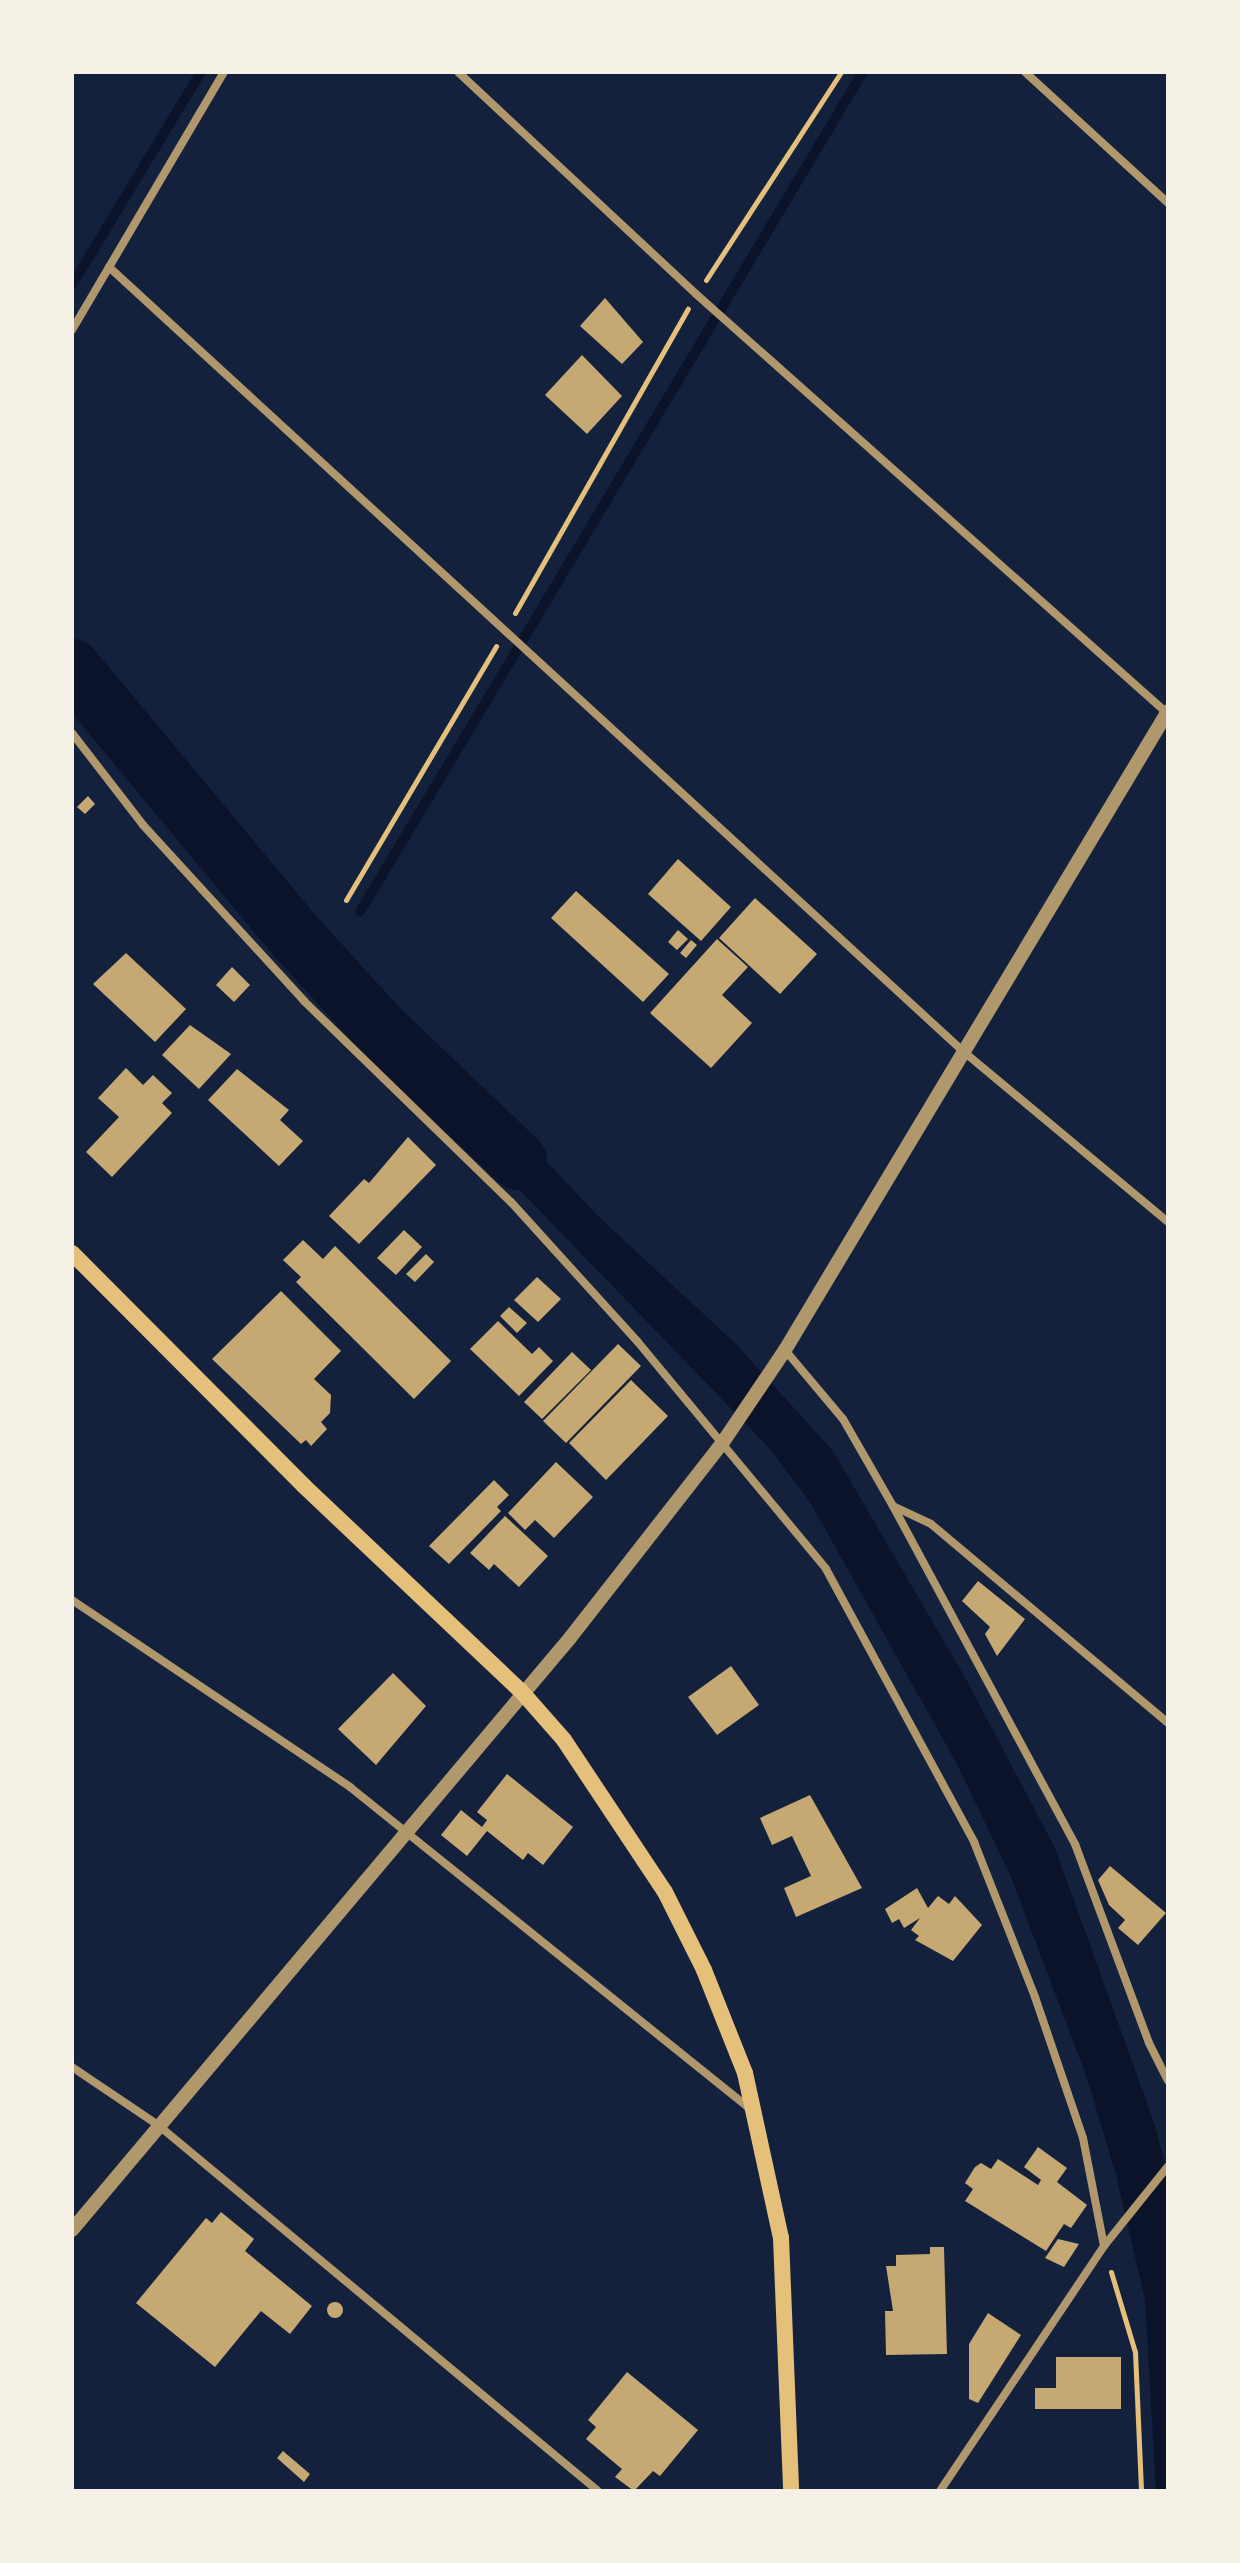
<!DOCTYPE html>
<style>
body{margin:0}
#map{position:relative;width:1240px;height:2563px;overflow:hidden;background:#14213d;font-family:"Space Grotesk",sans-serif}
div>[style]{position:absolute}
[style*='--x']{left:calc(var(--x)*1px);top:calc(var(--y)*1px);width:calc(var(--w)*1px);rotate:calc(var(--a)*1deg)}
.water>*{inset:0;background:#0b132b}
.stream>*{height:10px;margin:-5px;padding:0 5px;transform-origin:5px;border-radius:5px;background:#0b132b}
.river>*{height:58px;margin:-29px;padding:0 29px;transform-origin:29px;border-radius:29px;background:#0b132b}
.building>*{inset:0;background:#c6a872}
.round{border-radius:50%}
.path>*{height:5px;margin:-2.5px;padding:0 2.5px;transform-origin:2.5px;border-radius:2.5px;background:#e5c07b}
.minor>*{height:8px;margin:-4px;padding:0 4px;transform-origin:4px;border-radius:4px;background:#b1986c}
.tertiary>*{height:14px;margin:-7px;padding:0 7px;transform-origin:7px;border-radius:7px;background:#b1986c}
.secondary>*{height:16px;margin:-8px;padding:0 8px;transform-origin:8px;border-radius:8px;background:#e5c07b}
span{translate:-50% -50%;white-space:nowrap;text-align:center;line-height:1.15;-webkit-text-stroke:7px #f6f1e7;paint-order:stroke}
.frame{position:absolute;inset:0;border:74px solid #f6f1e7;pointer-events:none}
</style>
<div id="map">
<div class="water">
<i style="clip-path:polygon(479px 1090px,599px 1217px,736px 1344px,833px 1451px,966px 1679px,1055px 1848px,1155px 2125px,1168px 2177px,1168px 2491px,1156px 2491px,1145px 2300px,1116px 2175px,1087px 2078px,1011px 1877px,958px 1766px,810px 1502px,770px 1449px,451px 1119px)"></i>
</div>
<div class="stream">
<i style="--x:72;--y:285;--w:249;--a:-58.8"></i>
<i style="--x:360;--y:912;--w:979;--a:-59.09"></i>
</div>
<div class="river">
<i style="--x:72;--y:668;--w:353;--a:50.2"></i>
<i style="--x:298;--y:939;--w:119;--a:47.7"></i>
<i style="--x:378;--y:1027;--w:194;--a:43.7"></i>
</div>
<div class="building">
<i style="clip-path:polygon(605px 298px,643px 342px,622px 364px,580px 326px)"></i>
<i style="clip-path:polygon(582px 355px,622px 396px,587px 434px,545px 395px)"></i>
<i style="clip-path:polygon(88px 796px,95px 804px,85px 814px,77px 807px)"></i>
<i style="clip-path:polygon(678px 859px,731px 907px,701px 941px,648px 894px)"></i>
<i style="clip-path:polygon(576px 891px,669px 974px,643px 1002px,551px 918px)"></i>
<i style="clip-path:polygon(755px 898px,817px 954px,780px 994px,719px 938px)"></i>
<i style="clip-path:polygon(678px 930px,688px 939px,677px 950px,668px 942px)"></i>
<i style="clip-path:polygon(717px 939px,748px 967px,722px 995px,752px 1023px,711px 1068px,650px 1013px)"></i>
<i style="clip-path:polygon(691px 940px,697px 945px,686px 958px,680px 953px)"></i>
<i style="clip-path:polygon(126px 953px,186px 1009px,155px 1042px,93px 984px)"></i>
<i style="clip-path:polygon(232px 967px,250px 985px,234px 1002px,216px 985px)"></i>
<i style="clip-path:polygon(190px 1025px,231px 1054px,199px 1089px,162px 1055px)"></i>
<i style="clip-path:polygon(126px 1068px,143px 1085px,153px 1075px,172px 1093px,162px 1103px,172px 1113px,112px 1177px,86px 1152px,119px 1117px,98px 1098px)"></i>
<i style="clip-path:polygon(237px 1069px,289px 1110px,280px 1120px,303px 1141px,279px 1166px,208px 1100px)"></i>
<i style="clip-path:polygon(408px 1137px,436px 1165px,359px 1244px,329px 1216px,364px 1179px,369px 1183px)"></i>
<i style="clip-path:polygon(404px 1230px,422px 1247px,396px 1275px,377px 1258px)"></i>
<i style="clip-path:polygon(303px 1240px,323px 1259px,335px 1246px,451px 1361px,414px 1399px,296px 1282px,301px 1277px,283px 1260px)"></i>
<i style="clip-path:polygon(426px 1254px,434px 1262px,415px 1282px,406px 1274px)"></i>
<i style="clip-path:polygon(537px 1277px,561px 1299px,538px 1322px,514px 1300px)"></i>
<i style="clip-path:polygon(281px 1291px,341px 1351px,314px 1379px,331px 1395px,330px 1413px,321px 1422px,327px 1429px,311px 1446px,306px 1440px,301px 1444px,212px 1359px)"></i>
<i style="clip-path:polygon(509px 1307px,527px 1323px,517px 1333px,500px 1316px)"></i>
<i style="clip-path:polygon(498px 1321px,532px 1354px,539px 1347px,553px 1361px,519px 1396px,470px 1349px)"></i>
<i style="clip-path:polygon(618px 1344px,641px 1366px,566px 1443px,543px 1421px)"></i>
<i style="clip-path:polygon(572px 1352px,591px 1370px,542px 1419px,524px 1402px)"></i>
<i style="clip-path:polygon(631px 1380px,668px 1416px,606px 1480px,569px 1443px)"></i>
<i style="clip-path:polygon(556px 1462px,593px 1497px,554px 1538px,535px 1520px,525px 1530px,508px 1513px)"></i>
<i style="clip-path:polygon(494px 1480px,509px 1495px,497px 1507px,501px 1511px,449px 1564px,429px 1546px)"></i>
<i style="clip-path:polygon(505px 1516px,548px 1556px,519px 1587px,494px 1564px,489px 1570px,470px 1553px)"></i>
<i style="clip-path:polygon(978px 1581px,1025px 1619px,997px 1656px,985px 1634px,990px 1627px,962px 1601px)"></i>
<i style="clip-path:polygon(731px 1666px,759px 1705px,717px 1735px,688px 1697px)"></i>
<i style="clip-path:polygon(393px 1673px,426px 1706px,376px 1765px,338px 1729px)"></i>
<i style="clip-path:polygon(507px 1774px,573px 1827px,543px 1865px,528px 1853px,523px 1860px,487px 1831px,467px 1856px,441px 1835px,461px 1810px,482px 1827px,487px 1820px,477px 1812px)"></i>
<i style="clip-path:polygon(810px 1795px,862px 1888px,796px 1917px,784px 1888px,811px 1876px,792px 1836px,772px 1845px,760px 1818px)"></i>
<i style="clip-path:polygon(1110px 1866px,1166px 1913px,1138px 1945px,1118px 1928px,1125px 1920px,1109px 1905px,1098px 1880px)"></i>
<i style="clip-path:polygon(917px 1888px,928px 1908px,938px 1896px,949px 1904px,955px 1896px,982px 1925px,953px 1961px,915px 1940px,919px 1936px,911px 1930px,920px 1918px,904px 1928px,899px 1919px,892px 1923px,885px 1909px)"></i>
<i style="clip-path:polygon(1038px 2147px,1067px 2168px,1057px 2182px,1087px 2205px,1071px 2228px,1064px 2224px,1046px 2251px,965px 2201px,973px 2189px,965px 2183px,975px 2167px,981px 2163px,991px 2169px,998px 2159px,1038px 2185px,1041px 2180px,1024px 2167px)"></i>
<i style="clip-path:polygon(221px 2212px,254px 2239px,245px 2251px,312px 2306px,290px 2334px,261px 2311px,215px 2367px,136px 2303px,206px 2218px,212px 2223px)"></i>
<i style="clip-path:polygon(1058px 2239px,1079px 2244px,1064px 2267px,1045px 2258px)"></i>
<i style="clip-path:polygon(930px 2247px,944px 2247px,947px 2354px,886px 2355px,885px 2311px,893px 2311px,886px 2266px,896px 2266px,896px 2255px,930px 2254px)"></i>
<i class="round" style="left:327px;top:2302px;width:16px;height:16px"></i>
<i style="clip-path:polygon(988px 2313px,1021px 2335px,978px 2403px,969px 2399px,969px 2344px)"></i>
<i style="clip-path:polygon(1056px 2357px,1121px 2357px,1121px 2409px,1035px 2409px,1035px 2388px,1056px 2388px)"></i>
<i style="clip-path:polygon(627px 2372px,698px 2430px,660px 2476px,653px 2471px,634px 2491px,615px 2477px,622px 2469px,586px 2439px,596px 2427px,588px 2420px)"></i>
<i style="clip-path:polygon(283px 2451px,310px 2474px,304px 2482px,277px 2458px)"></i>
</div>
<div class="path">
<i style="--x:706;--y:280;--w:248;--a:-57"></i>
<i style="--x:515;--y:613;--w:350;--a:-60.4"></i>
<i style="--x:346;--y:900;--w:295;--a:-59.4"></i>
<i style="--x:1111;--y:2272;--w:84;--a:73.3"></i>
<i style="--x:1135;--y:2352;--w:139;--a:87.5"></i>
</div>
<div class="minor">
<i style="--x:458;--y:72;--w:325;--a:43"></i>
<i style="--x:696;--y:294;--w:630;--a:41.66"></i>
<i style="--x:1025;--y:72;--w:194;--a:42.5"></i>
<i style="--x:109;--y:267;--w:1161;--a:42.56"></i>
<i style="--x:964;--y:1052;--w:266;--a:39.8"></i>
<i style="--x:72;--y:330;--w:299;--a:-59.5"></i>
<i style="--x:72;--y:733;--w:116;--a:52.3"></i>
<i style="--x:143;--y:825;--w:239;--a:47.5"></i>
<i style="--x:304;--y:1001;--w:289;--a:44.2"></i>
<i style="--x:511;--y:1202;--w:188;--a:47.8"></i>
<i style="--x:637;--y:1341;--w:296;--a:50.3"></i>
<i style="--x:826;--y:1569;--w:311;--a:61.5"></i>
<i style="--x:974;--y:1842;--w:167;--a:68.5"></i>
<i style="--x:1035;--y:1997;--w:149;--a:71.2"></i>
<i style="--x:1083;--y:2138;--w:110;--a:79"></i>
<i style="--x:785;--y:1350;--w:90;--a:50"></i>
<i style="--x:843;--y:1419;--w:100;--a:60.1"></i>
<i style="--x:893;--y:1506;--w:42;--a:25.3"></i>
<i style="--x:931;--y:1524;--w:309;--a:40"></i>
<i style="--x:893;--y:1506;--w:384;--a:61.7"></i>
<i style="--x:1075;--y:1844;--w:212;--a:69.6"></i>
<i style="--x:1149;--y:2043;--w:42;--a:63.4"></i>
<i style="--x:72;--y:1600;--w:335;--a:33.9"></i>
<i style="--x:350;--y:1787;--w:512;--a:38.82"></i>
<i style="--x:72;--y:2067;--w:104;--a:34"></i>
<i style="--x:158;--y:2125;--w:572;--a:39.75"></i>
<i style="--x:940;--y:2491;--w:295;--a:-56.2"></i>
<i style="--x:1104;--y:2246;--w:102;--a:-51.3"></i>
</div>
<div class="tertiary">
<i style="--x:72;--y:2230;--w:774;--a:-49.93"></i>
<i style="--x:570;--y:1638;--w:249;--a:-52"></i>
<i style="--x:723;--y:1442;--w:111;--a:-56"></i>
<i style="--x:785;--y:1350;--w:745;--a:-59.06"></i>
</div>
<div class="secondary">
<i style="--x:72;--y:1253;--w:329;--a:45.1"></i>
<i style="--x:304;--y:1486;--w:299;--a:43.4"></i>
<i style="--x:521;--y:1691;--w:65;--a:48.7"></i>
<i style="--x:564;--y:1740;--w:182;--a:56.4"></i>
<i style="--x:665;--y:1892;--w:87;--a:63.4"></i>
<i style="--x:704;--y:1970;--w:111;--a:68.3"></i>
<i style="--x:745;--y:2073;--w:169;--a:77.7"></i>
<i style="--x:781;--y:2238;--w:253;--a:87.7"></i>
</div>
<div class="frame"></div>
</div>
